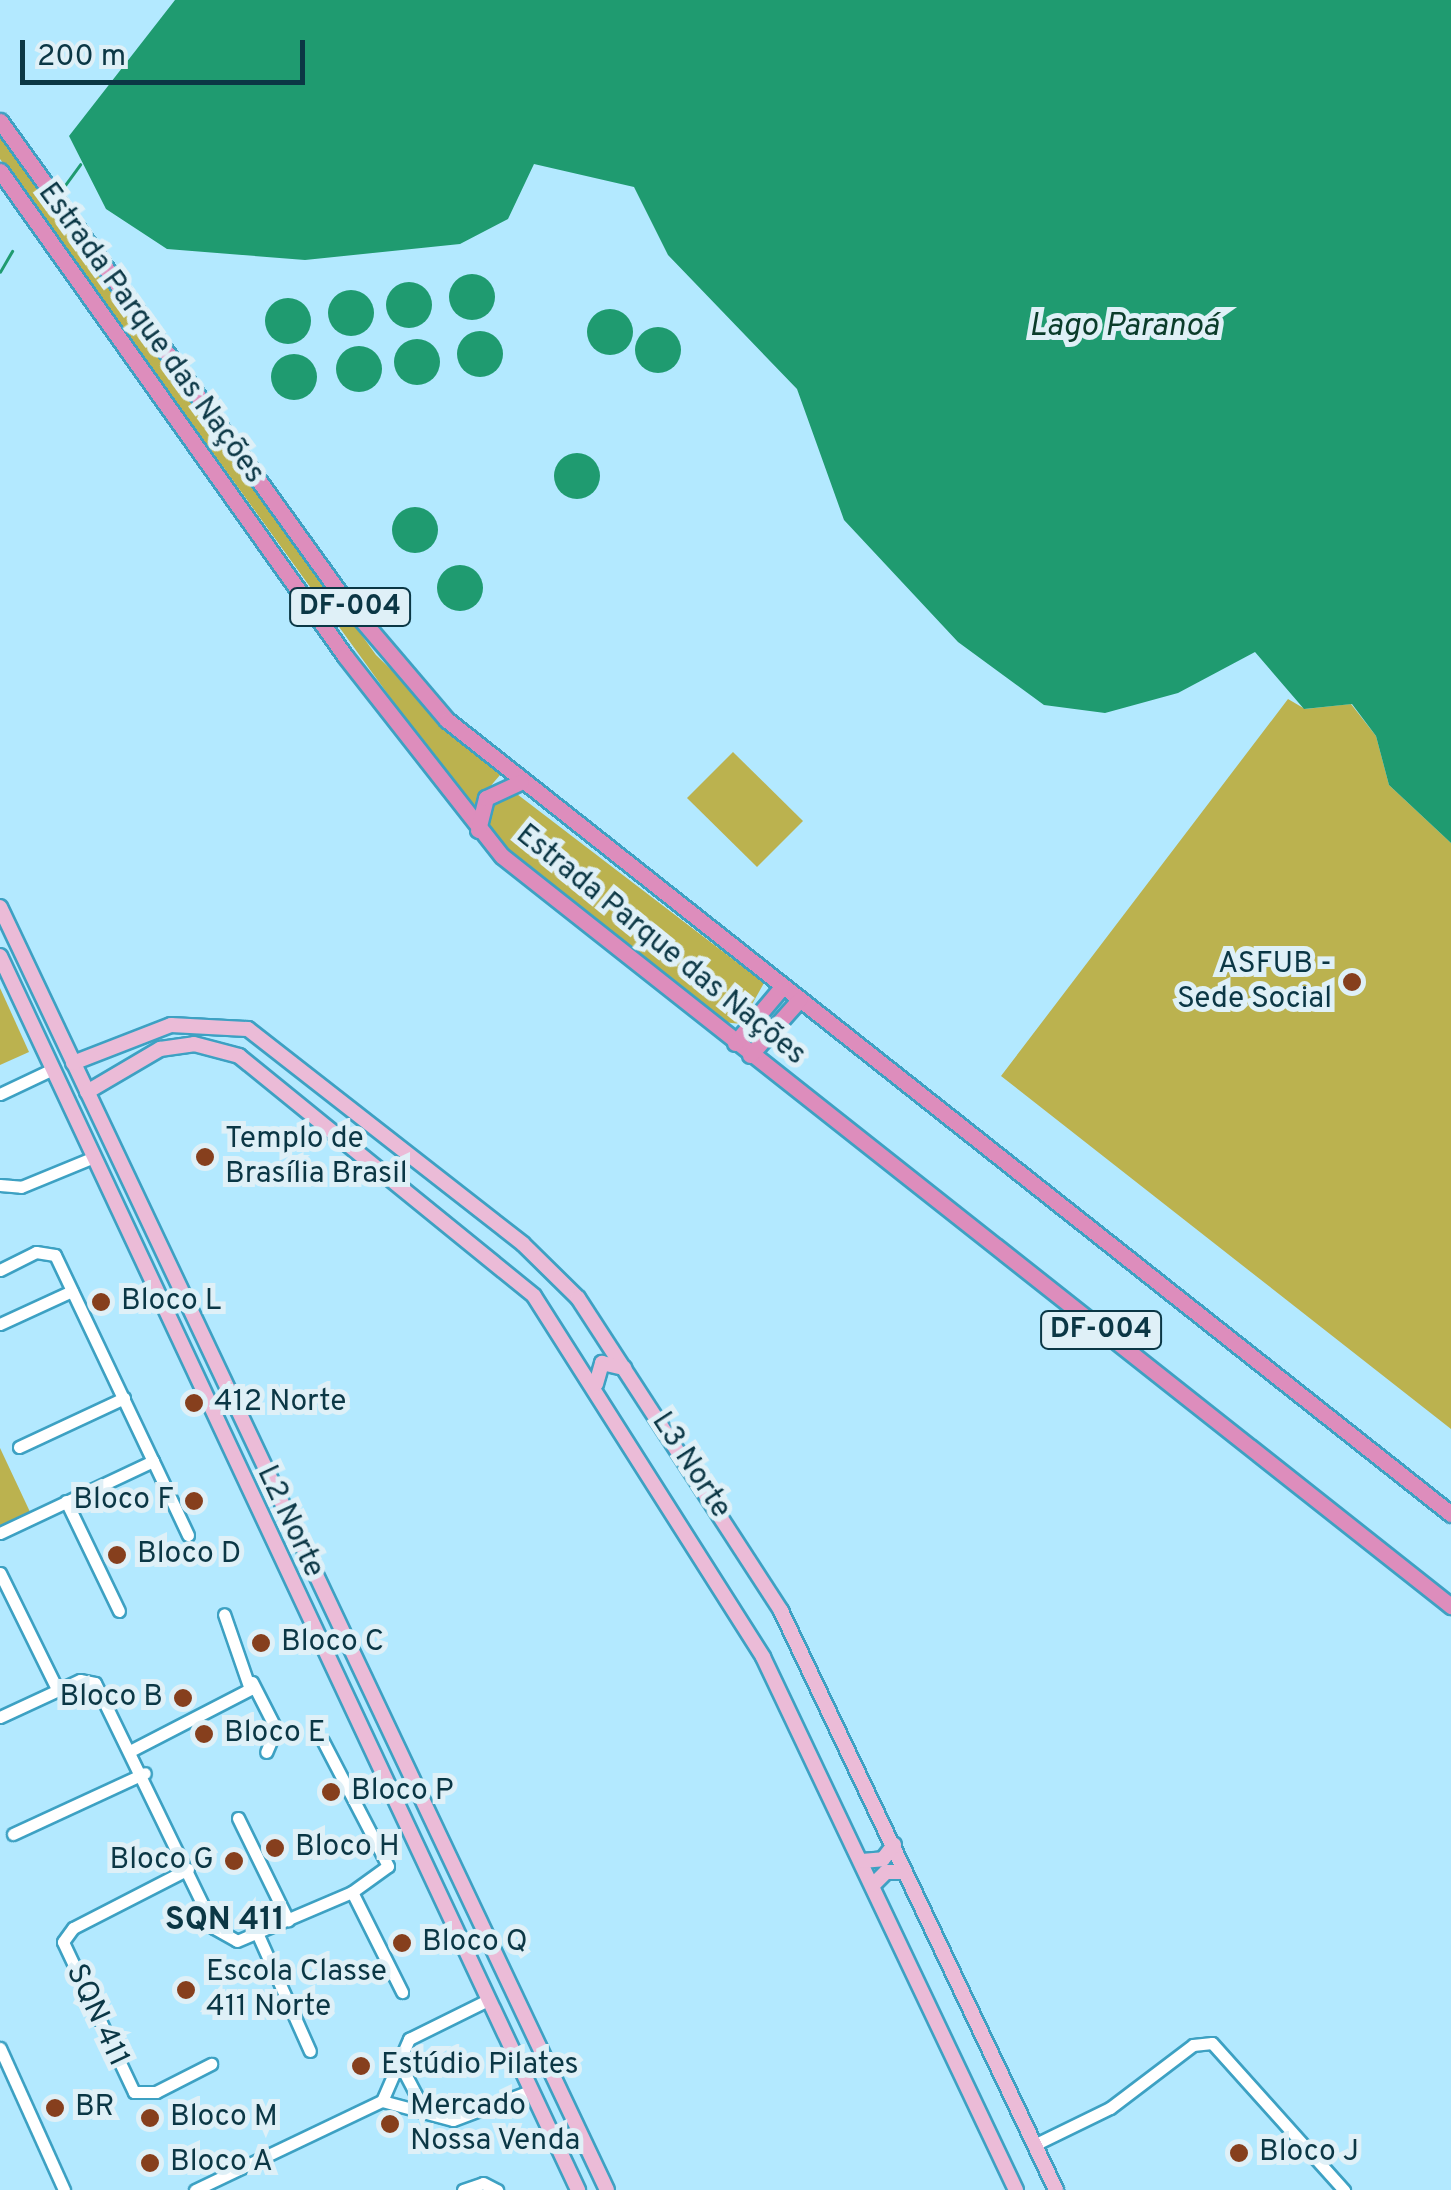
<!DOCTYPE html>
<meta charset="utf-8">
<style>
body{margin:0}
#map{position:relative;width:1451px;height:2190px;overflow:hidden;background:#b3e9ff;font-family:Overpass,sans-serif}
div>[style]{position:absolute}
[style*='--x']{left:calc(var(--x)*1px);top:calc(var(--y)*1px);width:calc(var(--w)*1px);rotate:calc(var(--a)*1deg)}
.green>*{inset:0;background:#bbb24f}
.water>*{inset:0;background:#1f9b70}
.round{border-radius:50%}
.stream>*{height:2.5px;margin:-1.25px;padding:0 1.25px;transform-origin:1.25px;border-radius:1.25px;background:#1f9b70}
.roads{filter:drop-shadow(2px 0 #3da1c3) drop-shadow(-2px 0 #3da1c3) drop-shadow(0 2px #3da1c3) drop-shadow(0 -2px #3da1c3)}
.minor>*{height:11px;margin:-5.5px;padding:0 5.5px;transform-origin:5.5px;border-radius:5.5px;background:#fff}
.major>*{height:14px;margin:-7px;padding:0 7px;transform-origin:7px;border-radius:7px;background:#ebbbd7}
.highway>*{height:15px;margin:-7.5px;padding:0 7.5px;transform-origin:7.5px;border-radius:7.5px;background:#dd8dbc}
.dots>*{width:28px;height:28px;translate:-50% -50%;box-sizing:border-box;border:5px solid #dff0f7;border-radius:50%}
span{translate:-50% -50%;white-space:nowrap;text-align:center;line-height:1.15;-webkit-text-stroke:10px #dff0f7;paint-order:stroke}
.shield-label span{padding:2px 8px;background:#dff0f7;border:2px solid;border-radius:8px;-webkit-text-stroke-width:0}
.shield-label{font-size:28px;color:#0b3745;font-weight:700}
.street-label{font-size:30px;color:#0b3745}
.poi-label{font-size:30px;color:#0b3745}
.right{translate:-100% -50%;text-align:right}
.left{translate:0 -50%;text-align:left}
.water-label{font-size:32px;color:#0a3c2a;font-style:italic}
.neighbourhood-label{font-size:32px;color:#0b3745;font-weight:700}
.scale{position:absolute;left:20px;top:40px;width:285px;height:45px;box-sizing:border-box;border:5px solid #0b3745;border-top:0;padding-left:12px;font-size:30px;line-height:35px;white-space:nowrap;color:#0b3745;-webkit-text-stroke:8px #dff0f7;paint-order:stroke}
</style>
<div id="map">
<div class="green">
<i style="clip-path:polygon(0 134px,376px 655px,500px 775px,471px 809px,0 159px)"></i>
<i style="clip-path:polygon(1288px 699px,1305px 709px,1351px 704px,1376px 736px,1389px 785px,1451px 843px,1451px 1429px,1001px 1076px)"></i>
<i style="clip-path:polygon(733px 752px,803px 821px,757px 867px,687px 798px)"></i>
<i style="clip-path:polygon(513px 791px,764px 983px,741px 1024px,723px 1022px,496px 839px,486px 822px,492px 800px)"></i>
<i style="clip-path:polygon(0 988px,29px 1052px,0 1065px)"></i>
<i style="clip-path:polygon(0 1448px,31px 1514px,0 1529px)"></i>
</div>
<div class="water">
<i style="clip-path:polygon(175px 0,1451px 0,1451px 843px,1389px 785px,1376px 736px,1352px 704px,1304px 709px,1255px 652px,1178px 693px,1105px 713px,1044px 705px,958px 642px,844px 520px,797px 389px,668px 255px,634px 187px,534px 164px,508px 219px,460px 244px,305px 260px,167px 249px,106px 209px,69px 136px)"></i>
<i class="round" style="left:449px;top:274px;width:46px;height:46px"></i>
<i class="round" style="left:386px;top:282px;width:46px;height:46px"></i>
<i class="round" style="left:328px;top:290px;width:46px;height:46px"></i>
<i class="round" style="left:265px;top:298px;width:46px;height:46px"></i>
<i class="round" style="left:587px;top:309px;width:46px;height:46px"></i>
<i class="round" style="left:635px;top:327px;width:46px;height:46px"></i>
<i class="round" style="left:457px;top:331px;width:46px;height:46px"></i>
<i class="round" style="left:394px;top:339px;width:46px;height:46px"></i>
<i class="round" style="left:336px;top:346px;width:46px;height:46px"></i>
<i class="round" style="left:271px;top:354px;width:46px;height:46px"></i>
<i class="round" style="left:554px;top:453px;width:46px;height:46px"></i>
<i class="round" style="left:392px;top:507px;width:46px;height:46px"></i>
<i class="round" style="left:437px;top:565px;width:46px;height:46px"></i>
</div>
<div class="stream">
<i style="--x:63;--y:188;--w:29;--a:-54"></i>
<i style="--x:0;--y:272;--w:24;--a:-60"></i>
</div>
<div class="roads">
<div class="minor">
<i style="--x:0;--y:1094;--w:59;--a:-25.3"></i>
<i style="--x:0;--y:1185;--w:21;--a:5"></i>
<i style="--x:21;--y:1187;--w:79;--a:-22.3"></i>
<i style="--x:0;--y:1270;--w:40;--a:-26.6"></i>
<i style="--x:36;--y:1252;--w:19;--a:9"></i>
<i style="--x:55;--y:1255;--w:228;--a:64.6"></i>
<i style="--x:153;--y:1461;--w:169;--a:154.8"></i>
<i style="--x:0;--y:1324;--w:79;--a:-24.6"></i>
<i style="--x:19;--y:1447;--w:116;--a:-25"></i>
<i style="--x:153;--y:1461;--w:82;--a:64.7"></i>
<i style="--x:66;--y:1501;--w:122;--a:64.3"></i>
<i style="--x:0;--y:1573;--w:131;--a:63.8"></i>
<i style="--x:252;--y:1682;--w:53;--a:62.9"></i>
<i style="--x:276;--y:1729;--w:25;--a:113"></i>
<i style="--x:0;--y:1717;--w:88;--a:-24.8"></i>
<i style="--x:80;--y:1680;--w:15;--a:11"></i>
<i style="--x:95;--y:1683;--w:272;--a:64.1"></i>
<i style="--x:214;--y:1928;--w:26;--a:29"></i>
<i style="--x:237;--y:1941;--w:125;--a:-23.1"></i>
<i style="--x:352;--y:1892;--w:44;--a:-35.8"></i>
<i style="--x:388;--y:1866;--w:141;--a:-117.5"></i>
<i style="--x:132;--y:1750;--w:133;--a:-27.3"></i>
<i style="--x:250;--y:1689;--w:79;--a:-109.1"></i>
<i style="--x:238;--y:1818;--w:114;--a:63.9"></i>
<i style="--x:13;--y:1834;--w:145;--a:-24.8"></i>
<i style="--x:188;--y:1869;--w:129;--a:152.8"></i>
<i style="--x:73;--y:1928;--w:17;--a:126"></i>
<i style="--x:63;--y:1942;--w:166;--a:64.7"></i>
<i style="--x:134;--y:2092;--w:22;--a:0"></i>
<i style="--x:156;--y:2092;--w:62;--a:-27"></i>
<i style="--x:352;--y:1892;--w:112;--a:63.4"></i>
<i style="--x:258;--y:1935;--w:127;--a:65.9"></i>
<i style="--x:0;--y:2048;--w:156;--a:65.7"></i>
<i style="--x:401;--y:2066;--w:50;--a:62.4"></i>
<i style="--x:382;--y:2101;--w:73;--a:15"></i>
<i style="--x:453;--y:2120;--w:79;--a:-20.7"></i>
<i style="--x:1034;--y:2145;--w:85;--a:-26"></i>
<i style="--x:1110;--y:2108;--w:104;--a:-37.2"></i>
<i style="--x:1193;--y:2045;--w:19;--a:-6"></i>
<i style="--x:1212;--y:2043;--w:198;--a:48.1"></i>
<i style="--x:195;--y:2190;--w:207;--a:-25.5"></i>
<i style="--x:382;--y:2101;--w:68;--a:-66.5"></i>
<i style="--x:409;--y:2039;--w:84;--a:-26.3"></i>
<i style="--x:463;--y:2190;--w:21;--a:-19"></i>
<i style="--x:483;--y:2183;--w:16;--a:27"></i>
</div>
<div class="major">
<i style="--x:0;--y:907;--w:1419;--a:64.68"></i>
<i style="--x:0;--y:956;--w:1363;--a:64.9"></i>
<i style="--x:73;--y:1063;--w:105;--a:-21.2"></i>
<i style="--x:171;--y:1025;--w:77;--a:3"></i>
<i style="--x:248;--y:1029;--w:349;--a:38"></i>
<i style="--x:523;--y:1244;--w:77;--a:44.5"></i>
<i style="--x:578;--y:1298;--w:373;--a:57"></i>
<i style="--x:781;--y:1611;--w:641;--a:64.59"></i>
<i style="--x:87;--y:1092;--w:85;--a:-30.5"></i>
<i style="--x:160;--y:1049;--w:34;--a:-8"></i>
<i style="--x:194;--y:1044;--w:47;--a:14.9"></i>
<i style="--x:239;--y:1056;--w:380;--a:39.1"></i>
<i style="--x:534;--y:1296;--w:428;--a:57.6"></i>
<i style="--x:763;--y:1657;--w:590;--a:64.61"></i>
<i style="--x:596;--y:1384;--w:22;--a:-74"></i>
<i style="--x:602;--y:1363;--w:23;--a:13"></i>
<i style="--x:862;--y:1861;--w:21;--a:-5"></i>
<i style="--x:883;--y:1859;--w:18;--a:-52"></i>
<i style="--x:873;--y:1885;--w:18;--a:-45"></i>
<i style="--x:886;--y:1872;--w:19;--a:0"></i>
</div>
<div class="highway">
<i style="--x:0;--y:121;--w:589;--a:54.26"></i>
<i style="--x:344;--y:599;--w:159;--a:49.6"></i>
<i style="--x:447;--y:720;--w:1280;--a:38.34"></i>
<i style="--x:0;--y:171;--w:595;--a:54.57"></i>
<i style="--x:345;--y:656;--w:254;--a:51.9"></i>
<i style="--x:502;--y:856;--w:1210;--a:38.32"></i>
<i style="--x:478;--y:830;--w:33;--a:-76"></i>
<i style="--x:486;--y:798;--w:38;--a:-25"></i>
<i style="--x:735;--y:1043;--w:73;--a:-50"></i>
<i style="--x:750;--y:1055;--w:74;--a:-48.3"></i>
</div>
</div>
<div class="dots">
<i style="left:1352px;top:982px;background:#863f1d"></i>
<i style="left:205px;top:1157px;background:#863f1d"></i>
<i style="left:101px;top:1302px;background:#863f1d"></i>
<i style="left:194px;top:1403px;background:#863f1d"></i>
<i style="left:194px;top:1501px;background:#863f1d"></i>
<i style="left:117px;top:1555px;background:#863f1d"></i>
<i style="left:261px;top:1643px;background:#863f1d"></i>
<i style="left:183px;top:1698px;background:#863f1d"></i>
<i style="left:204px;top:1734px;background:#863f1d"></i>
<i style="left:331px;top:1792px;background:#863f1d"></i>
<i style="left:275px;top:1848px;background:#863f1d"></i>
<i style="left:234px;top:1861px;background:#863f1d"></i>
<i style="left:402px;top:1943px;background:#863f1d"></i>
<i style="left:186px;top:1990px;background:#863f1d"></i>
<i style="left:361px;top:2066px;background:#863f1d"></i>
<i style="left:55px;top:2108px;background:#863f1d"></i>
<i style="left:150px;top:2118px;background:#863f1d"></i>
<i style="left:390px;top:2124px;background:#863f1d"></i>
<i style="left:1239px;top:2153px;background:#863f1d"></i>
<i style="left:150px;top:2163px;background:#863f1d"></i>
</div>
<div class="shield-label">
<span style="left:350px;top:607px">DF-004</span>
<span style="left:1101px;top:1330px">DF-004</span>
</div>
<div class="street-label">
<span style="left:150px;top:334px;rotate:54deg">Estrada Parque das Nações</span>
<span style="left:660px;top:946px;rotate:39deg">Estrada Parque das Nações</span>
<span style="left:690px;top:1466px;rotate:57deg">L3 Norte</span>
<span style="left:289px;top:1522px;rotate:65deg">L2 Norte</span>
<span style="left:96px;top:2016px;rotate:65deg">SQN 411</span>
</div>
<div class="poi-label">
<span class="right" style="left:1332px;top:982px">ASFUB -<br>Sede Social</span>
<span class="left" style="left:225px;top:1157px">Templo de<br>Brasília Brasil</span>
<span class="left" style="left:121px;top:1302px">Bloco L</span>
<span class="left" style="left:214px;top:1403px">412 Norte</span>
<span class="right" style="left:174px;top:1501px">Bloco F</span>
<span class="left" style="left:137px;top:1555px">Bloco D</span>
<span class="left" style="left:281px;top:1643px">Bloco C</span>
<span class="right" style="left:163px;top:1698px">Bloco B</span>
<span class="left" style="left:224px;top:1734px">Bloco E</span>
<span class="left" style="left:351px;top:1792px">Bloco P</span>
<span class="left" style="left:295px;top:1848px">Bloco H</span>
<span class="right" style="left:214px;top:1861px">Bloco G</span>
<span class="left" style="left:422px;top:1943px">Bloco Q</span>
<span class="left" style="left:206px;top:1990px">Escola Classe<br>411 Norte</span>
<span class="left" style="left:381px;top:2066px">Estúdio Pilates</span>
<span class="left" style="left:410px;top:2124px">Mercado<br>Nossa Venda</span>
<span class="left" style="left:75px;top:2108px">BR</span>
<span class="left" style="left:170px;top:2118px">Bloco M</span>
<span class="left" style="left:1259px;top:2153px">Bloco J</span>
<span class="left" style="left:170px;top:2163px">Bloco A</span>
</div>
<div class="water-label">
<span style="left:1124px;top:327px">Lago Paranoá</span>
</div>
<div class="neighbourhood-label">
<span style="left:225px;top:1921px">SQN 411</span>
</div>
<div class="scale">200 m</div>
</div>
